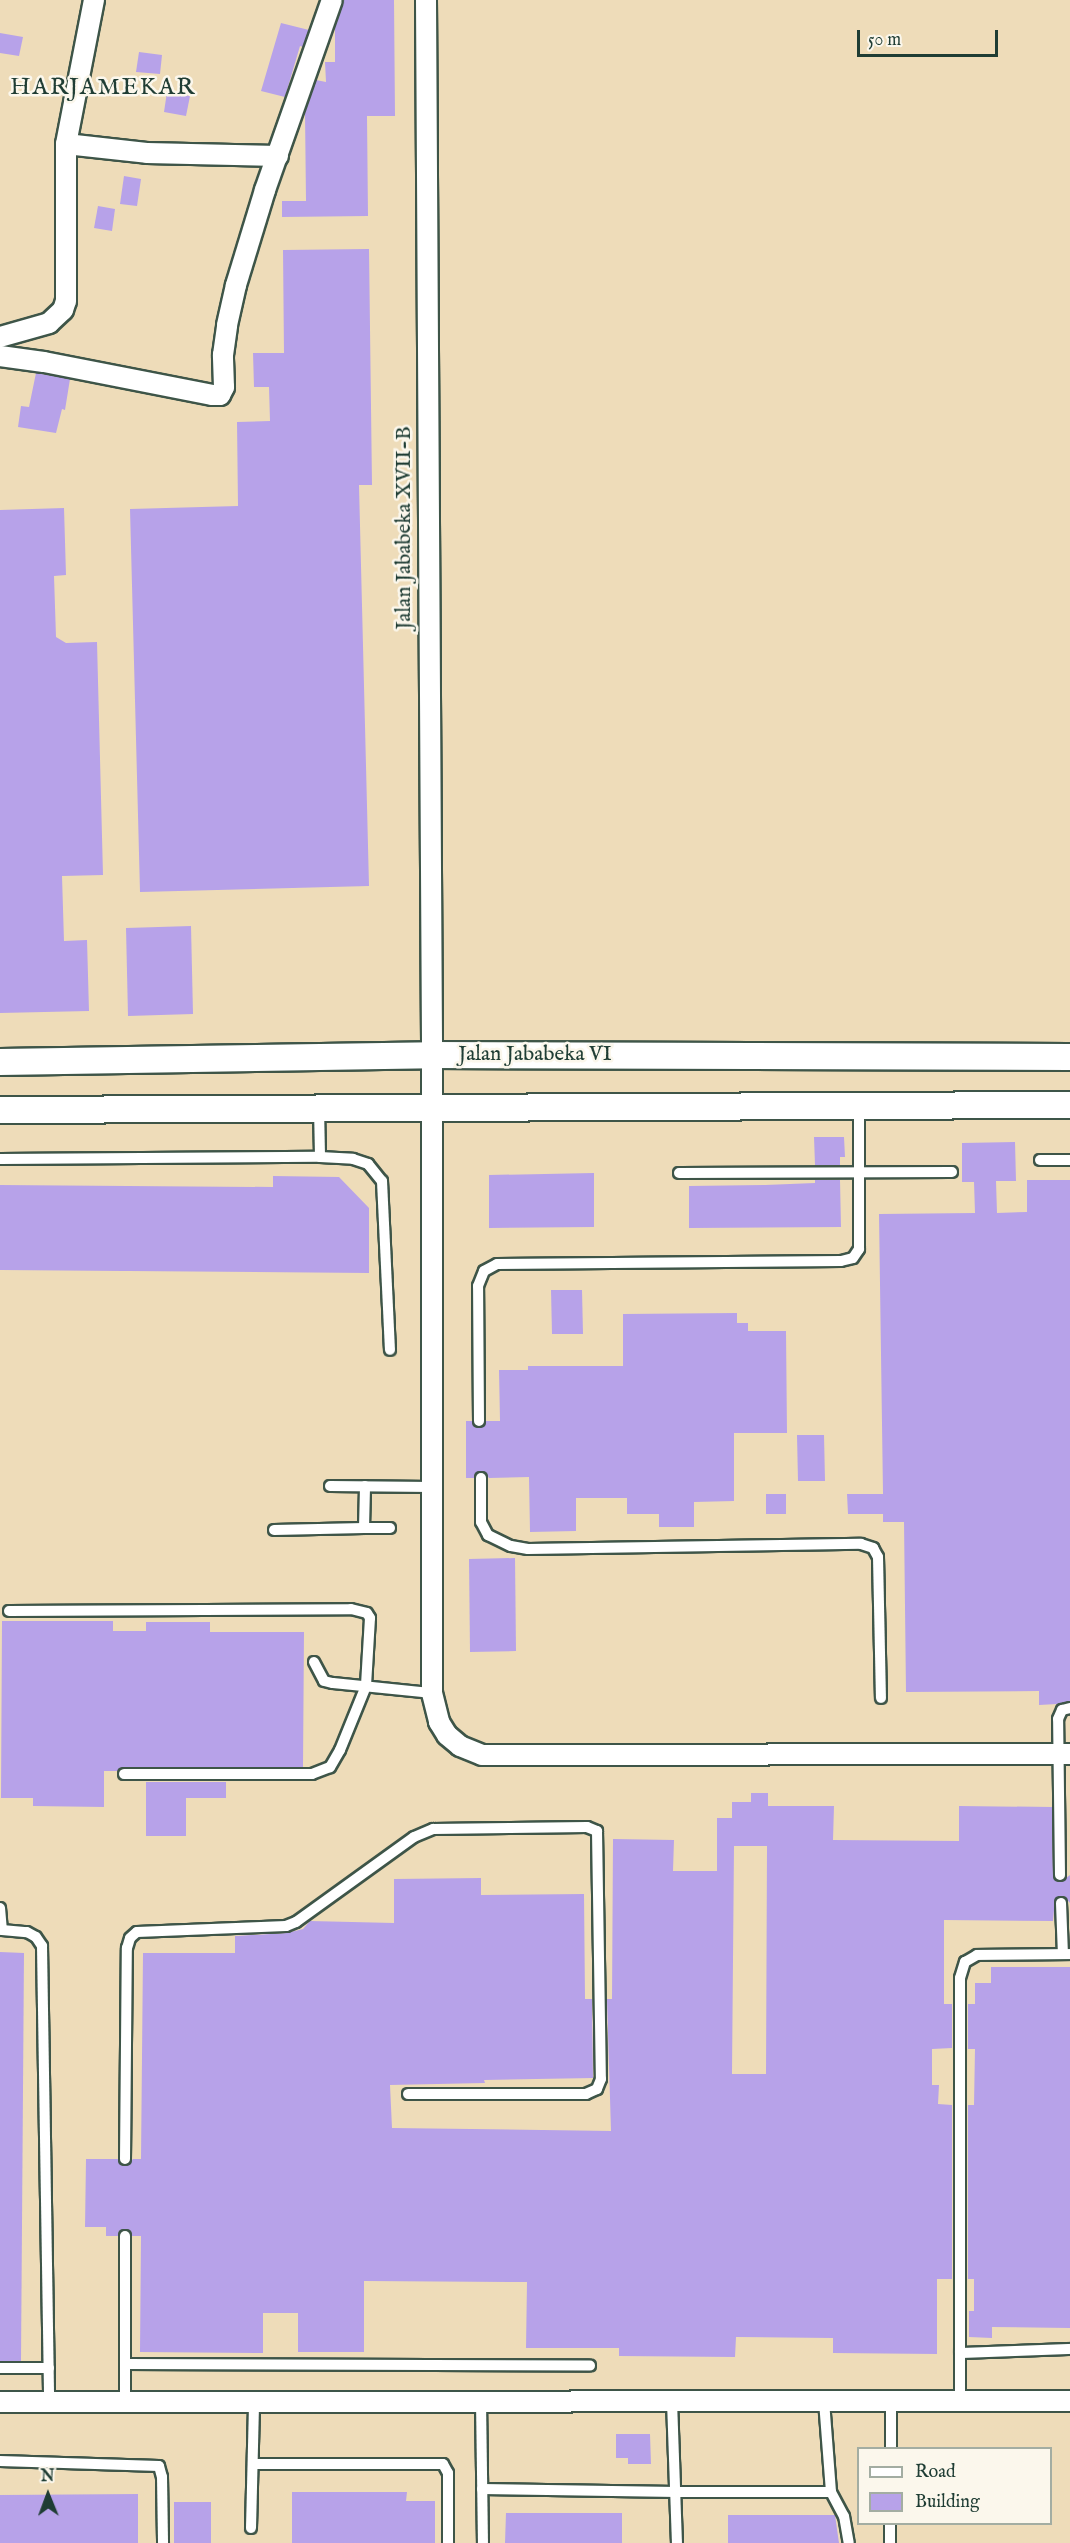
<!DOCTYPE html>
<style>
body{margin:0}
#map{position:relative;width:1070px;height:2543px;overflow:hidden;background:#eedcb9;font-family:"IM FELL English",serif}
div>[style]{position:absolute}
[style*='--x']{left:calc(var(--x)*1px);top:calc(var(--y)*1px);width:calc(var(--w)*1px);rotate:calc(var(--a)*1deg)}
.building>*{inset:0;background:#b7a2e9}
.roads{filter:drop-shadow(2px 0 #3e5548) drop-shadow(-2px 0 #3e5548) drop-shadow(0 2px #3e5548) drop-shadow(0 -2px #3e5548)}
.service>*{height:10px;margin:-5px;padding:0 5px;transform-origin:5px;border-radius:5px;background:#fff}
.minor>*{height:20px;margin:-10px;padding:0 10px;transform-origin:10px;border-radius:10px;background:#fff}
.tertiary>*{height:26px;margin:-13px;padding:0 13px;transform-origin:13px;border-radius:13px;background:#fff}
span{translate:-50% -50%;white-space:nowrap;text-align:center;line-height:1.15;-webkit-text-stroke:5px #fbf7ec;paint-order:stroke}
.street-label{font-size:21px;color:#1f3d34}
.quarter-label{font-size:24px;color:#1f3d34;letter-spacing:1.5px}
.legend{position:absolute;left:857px;top:2447px;width:195px;height:78px;box-sizing:border-box;background:#fbf7ec;border:2px solid #a3ada2;margin:0;padding:8px 10px;list-style:none;font-size:18px;color:#1f3d34}
.legend li{display:flex;align-items:center;gap:12px;height:30px}
.legend b{width:30px;border:2px solid #a3ada2}
.north{position:absolute;left:18px;top:2465px;width:60px;height:60px;-webkit-text-stroke:4px #fbf7ec;paint-order:stroke;rotate:359deg;font-size:16px;font-weight:700;line-height:24px;text-align:center;color:#1f3d34}
.north::after{content:'';display:block;margin:auto;width:21px;height:27px;background:#1f3d34;clip-path:polygon(50% 0,100% 100%,50% 72%,0 100%)}
.scale{position:absolute;left:857px;top:30px;width:141px;height:27px;box-sizing:border-box;border:3px solid #1f3d34;border-top:0;padding-left:8px;font-size:18px;line-height:21px;white-space:nowrap;color:#1f3d34;-webkit-text-stroke:4px #fbf7ec;paint-order:stroke}
</style>
<div id="map">
<div class="building">
<i style="clip-path:polygon(344px 0,394px 0,395px 116px,367px 116px,368px 216px,282px 217px,282px 201px,306px 201px,305px 113px,316px 80px,326px 82px,325px 62px,335px 62px,335px 27px)"></i>
<i style="clip-path:polygon(281px 23px,309px 30px,303px 47px,300px 46px,285px 97px,261px 91px)"></i>
<i style="clip-path:polygon(0 33px,23px 37px,19px 56px,0 53px)"></i>
<i style="clip-path:polygon(139px 52px,162px 55px,160px 74px,136px 72px)"></i>
<i style="clip-path:polygon(167px 92px,190px 96px,186px 116px,164px 112px)"></i>
<i style="clip-path:polygon(124px 176px,141px 179px,137px 206px,120px 204px)"></i>
<i style="clip-path:polygon(98px 206px,115px 209px,112px 231px,94px 228px)"></i>
<i style="clip-path:polygon(369px 249px,372px 485px,359px 485px,369px 886px,140px 892px,130px 509px,238px 506px,237px 422px,270px 421px,269px 387px,254px 387px,253px 353px,284px 353px,283px 250px)"></i>
<i style="clip-path:polygon(36px 373px,70px 379px,65px 410px,62px 409px,56px 433px,18px 427px,21px 406px,29px 407px)"></i>
<i style="clip-path:polygon(64px 508px,66px 575px,54px 576px,56px 637px,66px 643px,97px 642px,103px 875px,62px 876px,64px 941px,87px 940px,89px 1011px,0 1013px,0 510px)"></i>
<i style="clip-path:polygon(191px 926px,193px 1014px,128px 1016px,126px 928px)"></i>
<i style="clip-path:polygon(814px 1137px,844px 1137px,845px 1157px,840px 1157px,840px 1165px,815px 1165px)"></i>
<i style="clip-path:polygon(1015px 1142px,1016px 1181px,996px 1181px,997px 1213px,1027px 1212px,1027px 1180px,1070px 1180px,1070px 1701px,1057px 1704px,1039px 1705px,1039px 1691px,906px 1692px,904px 1522px,883px 1522px,883px 1514px,848px 1514px,847px 1494px,883px 1494px,879px 1214px,975px 1213px,974px 1182px,962px 1182px,962px 1143px)"></i>
<i style="clip-path:polygon(594px 1173px,594px 1227px,489px 1228px,489px 1175px)"></i>
<i style="clip-path:polygon(273px 1176px,339px 1177px,369px 1208px,369px 1273px,0 1270px,0 1185px,273px 1187px)"></i>
<i style="clip-path:polygon(815px 1180px,840px 1180px,841px 1227px,689px 1228px,689px 1186px,765px 1185px,815px 1183px)"></i>
<i style="clip-path:polygon(551px 1290px,582px 1290px,583px 1334px,552px 1334px)"></i>
<i style="clip-path:polygon(737px 1313px,737px 1323px,748px 1323px,748px 1331px,786px 1331px,787px 1433px,734px 1433px,734px 1501px,694px 1502px,694px 1527px,659px 1527px,659px 1514px,627px 1514px,627px 1498px,576px 1498px,576px 1531px,530px 1532px,529px 1477px,489px 1478px,485px 1472px,480px 1471px,474px 1478px,466px 1478px,466px 1421px,472px 1421px,475px 1427px,480px 1428px,486px 1421px,500px 1421px,499px 1370px,528px 1370px,528px 1366px,623px 1366px,623px 1314px)"></i>
<i style="clip-path:polygon(797px 1435px,824px 1435px,825px 1481px,798px 1481px)"></i>
<i style="clip-path:polygon(766px 1494px,786px 1494px,786px 1514px,766px 1514px)"></i>
<i style="clip-path:polygon(515px 1558px,516px 1651px,470px 1652px,469px 1559px)"></i>
<i style="clip-path:polygon(2px 1621px,113px 1621px,113px 1631px,146px 1631px,146px 1622px,210px 1622px,210px 1632px,304px 1632px,303px 1767px,123px 1767px,117px 1771px,104px 1771px,104px 1807px,33px 1806px,33px 1798px,1px 1798px)"></i>
<i style="clip-path:polygon(146px 1782px,226px 1782px,226px 1798px,186px 1798px,186px 1836px,146px 1836px)"></i>
<i style="clip-path:polygon(evenodd,751px 1793px,768px 1793px,768px 1806px,834px 1806px,833px 1840px,959px 1841px,959px 1806px,1052px 1807px,1053px 1876px,1056px 1881px,1061px 1882px,1070px 1875px,1070px 1903px,1064px 1896px,1055px 1899px,1053px 1921px,944px 1920px,944px 2004px,952px 2004px,952px 2048px,932px 2049px,932px 2085px,939px 2085px,938px 2104px,952px 2105px,952px 2279px,937px 2279px,937px 2354px,833px 2353px,833px 2338px,736px 2337px,735px 2357px,619px 2356px,619px 2348px,526px 2348px,527px 2282px,364px 2281px,364px 2352px,298px 2352px,298px 2313px,263px 2313px,263px 2353px,140px 2352px,141px 2236px,132px 2236px,126px 2229px,121px 2230px,118px 2236px,106px 2236px,106px 2227px,85px 2227px,86px 2159px,118px 2159px,121px 2165px,126px 2166px,133px 2159px,141px 2159px,143px 1953px,235px 1953px,235px 1936px,287px 1933px,303px 1929px,310px 1921px,394px 1923px,394px 1879px,481px 1878px,481px 1895px,584px 1894px,585px 1999px,592px 1999px,593px 2078px,484px 2080px,485px 2083px,390px 2085px,392px 2128px,611px 2131px,607px 1999px,612px 1999px,613px 1839px,674px 1840px,673px 1871px,717px 1871px,717px 1818px,732px 1818px,732px 1802px,751px 1802px,751px 1793px,734px 1846px,767px 1846px,766px 2074px,732px 2074px,734px 1846px)"></i>
<i style="clip-path:polygon(0 1952px,24px 1953px,21px 2361px,0 2361px)"></i>
<i style="clip-path:polygon(991px 1967px,1070px 1967px,1070px 2328px,992px 2327px,992px 2338px,969px 2337px,969px 2311px,974px 2311px,974px 2279px,968px 2279px,968px 2105px,974px 2105px,975px 2049px,968px 2049px,968px 2004px,975px 2004px,975px 1983px,991px 1983px)"></i>
<i style="clip-path:polygon(616px 2434px,650px 2434px,651px 2464px,628px 2464px,628px 2458px,616px 2458px)"></i>
<i style="clip-path:polygon(292px 2492px,407px 2492px,406px 2501px,435px 2501px,435px 2543px,292px 2543px)"></i>
<i style="clip-path:polygon(138px 2494px,138px 2543px,0 2543px,0 2495px)"></i>
<i style="clip-path:polygon(174px 2502px,211px 2502px,211px 2543px,174px 2543px)"></i>
<i style="clip-path:polygon(506px 2513px,622px 2513px,622px 2543px,505px 2543px)"></i>
<i style="clip-path:polygon(728px 2515px,835px 2515px,839px 2543px,728px 2543px)"></i>
</div>
<div class="roads">
<div class="service">
<i style="--x:319;--y:1108;--w:49;--a:88.8"></i>
<i style="--x:0;--y:1159;--w:320;--a:-0.4"></i>
<i style="--x:320;--y:1157;--w:33;--a:3"></i>
<i style="--x:353;--y:1159;--w:16;--a:18"></i>
<i style="--x:368;--y:1164;--w:22;--a:51"></i>
<i style="--x:382;--y:1181;--w:169;--a:87.3"></i>
<i style="--x:1040;--y:1160;--w:30;--a:0"></i>
<i style="--x:679;--y:1173;--w:273;--a:-0.2"></i>
<i style="--x:479;--y:1421;--w:135;--a:-90.4"></i>
<i style="--x:478;--y:1286;--w:16;--a:-68"></i>
<i style="--x:484;--y:1271;--w:15;--a:-28"></i>
<i style="--x:497;--y:1264;--w:344;--a:-0.5"></i>
<i style="--x:841;--y:1261;--w:12;--a:-14"></i>
<i style="--x:853;--y:1258;--w:11;--a:-56"></i>
<i style="--x:859;--y:1249;--w:142;--a:-90"></i>
<i style="--x:481;--y:1478;--w:44;--a:90"></i>
<i style="--x:481;--y:1522;--w:15;--a:62"></i>
<i style="--x:488;--y:1535;--w:25;--a:26"></i>
<i style="--x:511;--y:1546;--w:17;--a:10"></i>
<i style="--x:528;--y:1549;--w:333;--a:-0.9"></i>
<i style="--x:861;--y:1544;--w:13;--a:18"></i>
<i style="--x:873;--y:1548;--w:10;--a:61"></i>
<i style="--x:878;--y:1557;--w:141;--a:88.8"></i>
<i style="--x:330;--y:1486;--w:102;--a:0.6"></i>
<i style="--x:364;--y:1528;--w:26;--a:0"></i>
<i style="--x:274;--y:1530;--w:90;--a:-1.3"></i>
<i style="--x:364;--y:1528;--w:42;--a:-88.6"></i>
<i style="--x:9;--y:1611;--w:342;--a:-0.3"></i>
<i style="--x:351;--y:1609;--w:16;--a:14"></i>
<i style="--x:367;--y:1613;--w:6;--a:59"></i>
<i style="--x:370;--y:1618;--w:68;--a:93.4"></i>
<i style="--x:366;--y:1686;--w:69;--a:112.1"></i>
<i style="--x:340;--y:1750;--w:20;--a:120"></i>
<i style="--x:330;--y:1767;--w:19;--a:159"></i>
<i style="--x:312;--y:1774;--w:188;--a:180"></i>
<i style="--x:314;--y:1662;--w:21;--a:62"></i>
<i style="--x:324;--y:1681;--w:9;--a:13"></i>
<i style="--x:333;--y:1683;--w:100;--a:5.8"></i>
<i style="--x:1060;--y:1875;--w:156;--a:-90.7"></i>
<i style="--x:1058;--y:1719;--w:10;--a:-66"></i>
<i style="--x:1062;--y:1710;--w:8;--a:-14"></i>
<i style="--x:1061;--y:1903;--w:51;--a:87.8"></i>
<i style="--x:0;--y:1908;--w:22;--a:85"></i>
<i style="--x:2;--y:1930;--w:25;--a:5"></i>
<i style="--x:27;--y:1932;--w:10;--a:29"></i>
<i style="--x:36;--y:1937;--w:11;--a:56"></i>
<i style="--x:42;--y:1946;--w:456;--a:89.1"></i>
<i style="--x:125;--y:2159;--w:211;--a:-89.5"></i>
<i style="--x:127;--y:1948;--w:10;--a:-73"></i>
<i style="--x:130;--y:1938;--w:9;--a:-41"></i>
<i style="--x:137;--y:1932;--w:149;--a:-2.3"></i>
<i style="--x:286;--y:1926;--w:11;--a:-22"></i>
<i style="--x:296;--y:1922;--w:145;--a:-35.8"></i>
<i style="--x:414;--y:1837;--w:21;--a:-23"></i>
<i style="--x:433;--y:1829;--w:154;--a:-0.7"></i>
<i style="--x:587;--y:1827;--w:11;--a:22"></i>
<i style="--x:597;--y:1831;--w:248;--a:89.1"></i>
<i style="--x:601;--y:2079;--w:11;--a:112"></i>
<i style="--x:597;--y:2089;--w:12;--a:156"></i>
<i style="--x:586;--y:2094;--w:178;--a:180"></i>
<i style="--x:125;--y:2236;--w:166;--a:90"></i>
<i style="--x:960;--y:2353;--w:110;--a:-2.1"></i>
<i style="--x:126;--y:2364;--w:464;--a:0.2"></i>
<i style="--x:0;--y:2368;--w:49;--a:0"></i>
<i style="--x:481;--y:2401;--w:142;--a:89.2"></i>
<i style="--x:672;--y:2401;--w:142;--a:88"></i>
<i style="--x:824;--y:2401;--w:91;--a:85.6"></i>
<i style="--x:831;--y:2492;--w:27;--a:62"></i>
<i style="--x:844;--y:2516;--w:27;--a:80"></i>
<i style="--x:960;--y:2401;--w:423;--a:-90"></i>
<i style="--x:960;--y:1978;--w:17;--a:-73"></i>
<i style="--x:965;--y:1962;--w:14;--a:-30"></i>
<i style="--x:977;--y:1955;--w:93;--a:-0.6"></i>
<i style="--x:891;--y:2448;--w:47;--a:-90"></i>
<i style="--x:0;--y:2461;--w:159;--a:1.8"></i>
<i style="--x:159;--y:2466;--w:11;--a:75"></i>
<i style="--x:162;--y:2477;--w:66;--a:89.1"></i>
<i style="--x:253;--y:2464;--w:190;--a:0"></i>
<i style="--x:443;--y:2464;--w:10;--a:61"></i>
<i style="--x:448;--y:2473;--w:70;--a:90"></i>
<i style="--x:482;--y:2489;--w:195;--a:0.9"></i>
<i style="--x:677;--y:2492;--w:154;--a:0"></i>
<i style="--x:251;--y:2528;--w:126;--a:-88.6"></i>
<i style="--x:890;--y:2543;--w:19;--a:-90"></i>
</div>
<div class="minor">
<i style="--x:426;--y:0;--w:1055;--a:89.67"></i>
<i style="--x:432;--y:1055;--w:638;--a:90"></i>
<i style="--x:432;--y:1693;--w:30;--a:76"></i>
<i style="--x:439;--y:1722;--w:15;--a:58"></i>
<i style="--x:447;--y:1735;--w:17;--a:40"></i>
<i style="--x:460;--y:1746;--w:24;--a:22"></i>
<i style="--x:482;--y:1755;--w:588;--a:-0.1"></i>
<i style="--x:66;--y:144;--w:81;--a:6.3"></i>
<i style="--x:147;--y:153;--w:131;--a:1.3"></i>
<i style="--x:0;--y:337;--w:51;--a:-15.9"></i>
<i style="--x:49;--y:323;--w:19;--a:-43"></i>
<i style="--x:63;--y:310;--w:9;--a:-72"></i>
<i style="--x:66;--y:301;--w:157;--a:-90"></i>
<i style="--x:66;--y:144;--w:147;--a:-79"></i>
<i style="--x:0;--y:356;--w:44;--a:7.8"></i>
<i style="--x:44;--y:362;--w:171;--a:11.1"></i>
<i style="--x:212;--y:395;--w:8;--a:0"></i>
<i style="--x:220;--y:395;--w:9;--a:-63"></i>
<i style="--x:224;--y:387;--w:32;--a:-92"></i>
<i style="--x:223;--y:355;--w:30;--a:-82"></i>
<i style="--x:227;--y:325;--w:41;--a:-77.3"></i>
<i style="--x:236;--y:285;--w:99;--a:-73"></i>
<i style="--x:265;--y:190;--w:201;--a:-70.6"></i>
<i style="--x:0;--y:2402;--w:1070;--a:-0.05"></i>
</div>
<div class="tertiary">
<i style="--x:0;--y:1062;--w:432;--a:-0.9"></i>
<i style="--x:432;--y:1055;--w:638;--a:0.18"></i>
<i style="--x:0;--y:1110;--w:1070;--a:-0.27"></i>
</div>
</div>
<div class="street-label">
<span style="left:405px;top:528px;rotate:-90deg">Jalan Jababeka XVII-B</span>
<span style="left:535px;top:1055px">Jalan Jababeka VI</span>
</div>
<div class="quarter-label">
<span style="left:103px;top:88px">HARJAMEKAR</span>
</div>
<ul class="legend">
<li><b style="height:8px;background:#fff"></b>Road</li>
<li><b style="height:16px;background:#b7a2e9"></b>Building</li>
</ul>
<div class="north">N</div>
<div class="scale">50 m</div>
</div>
